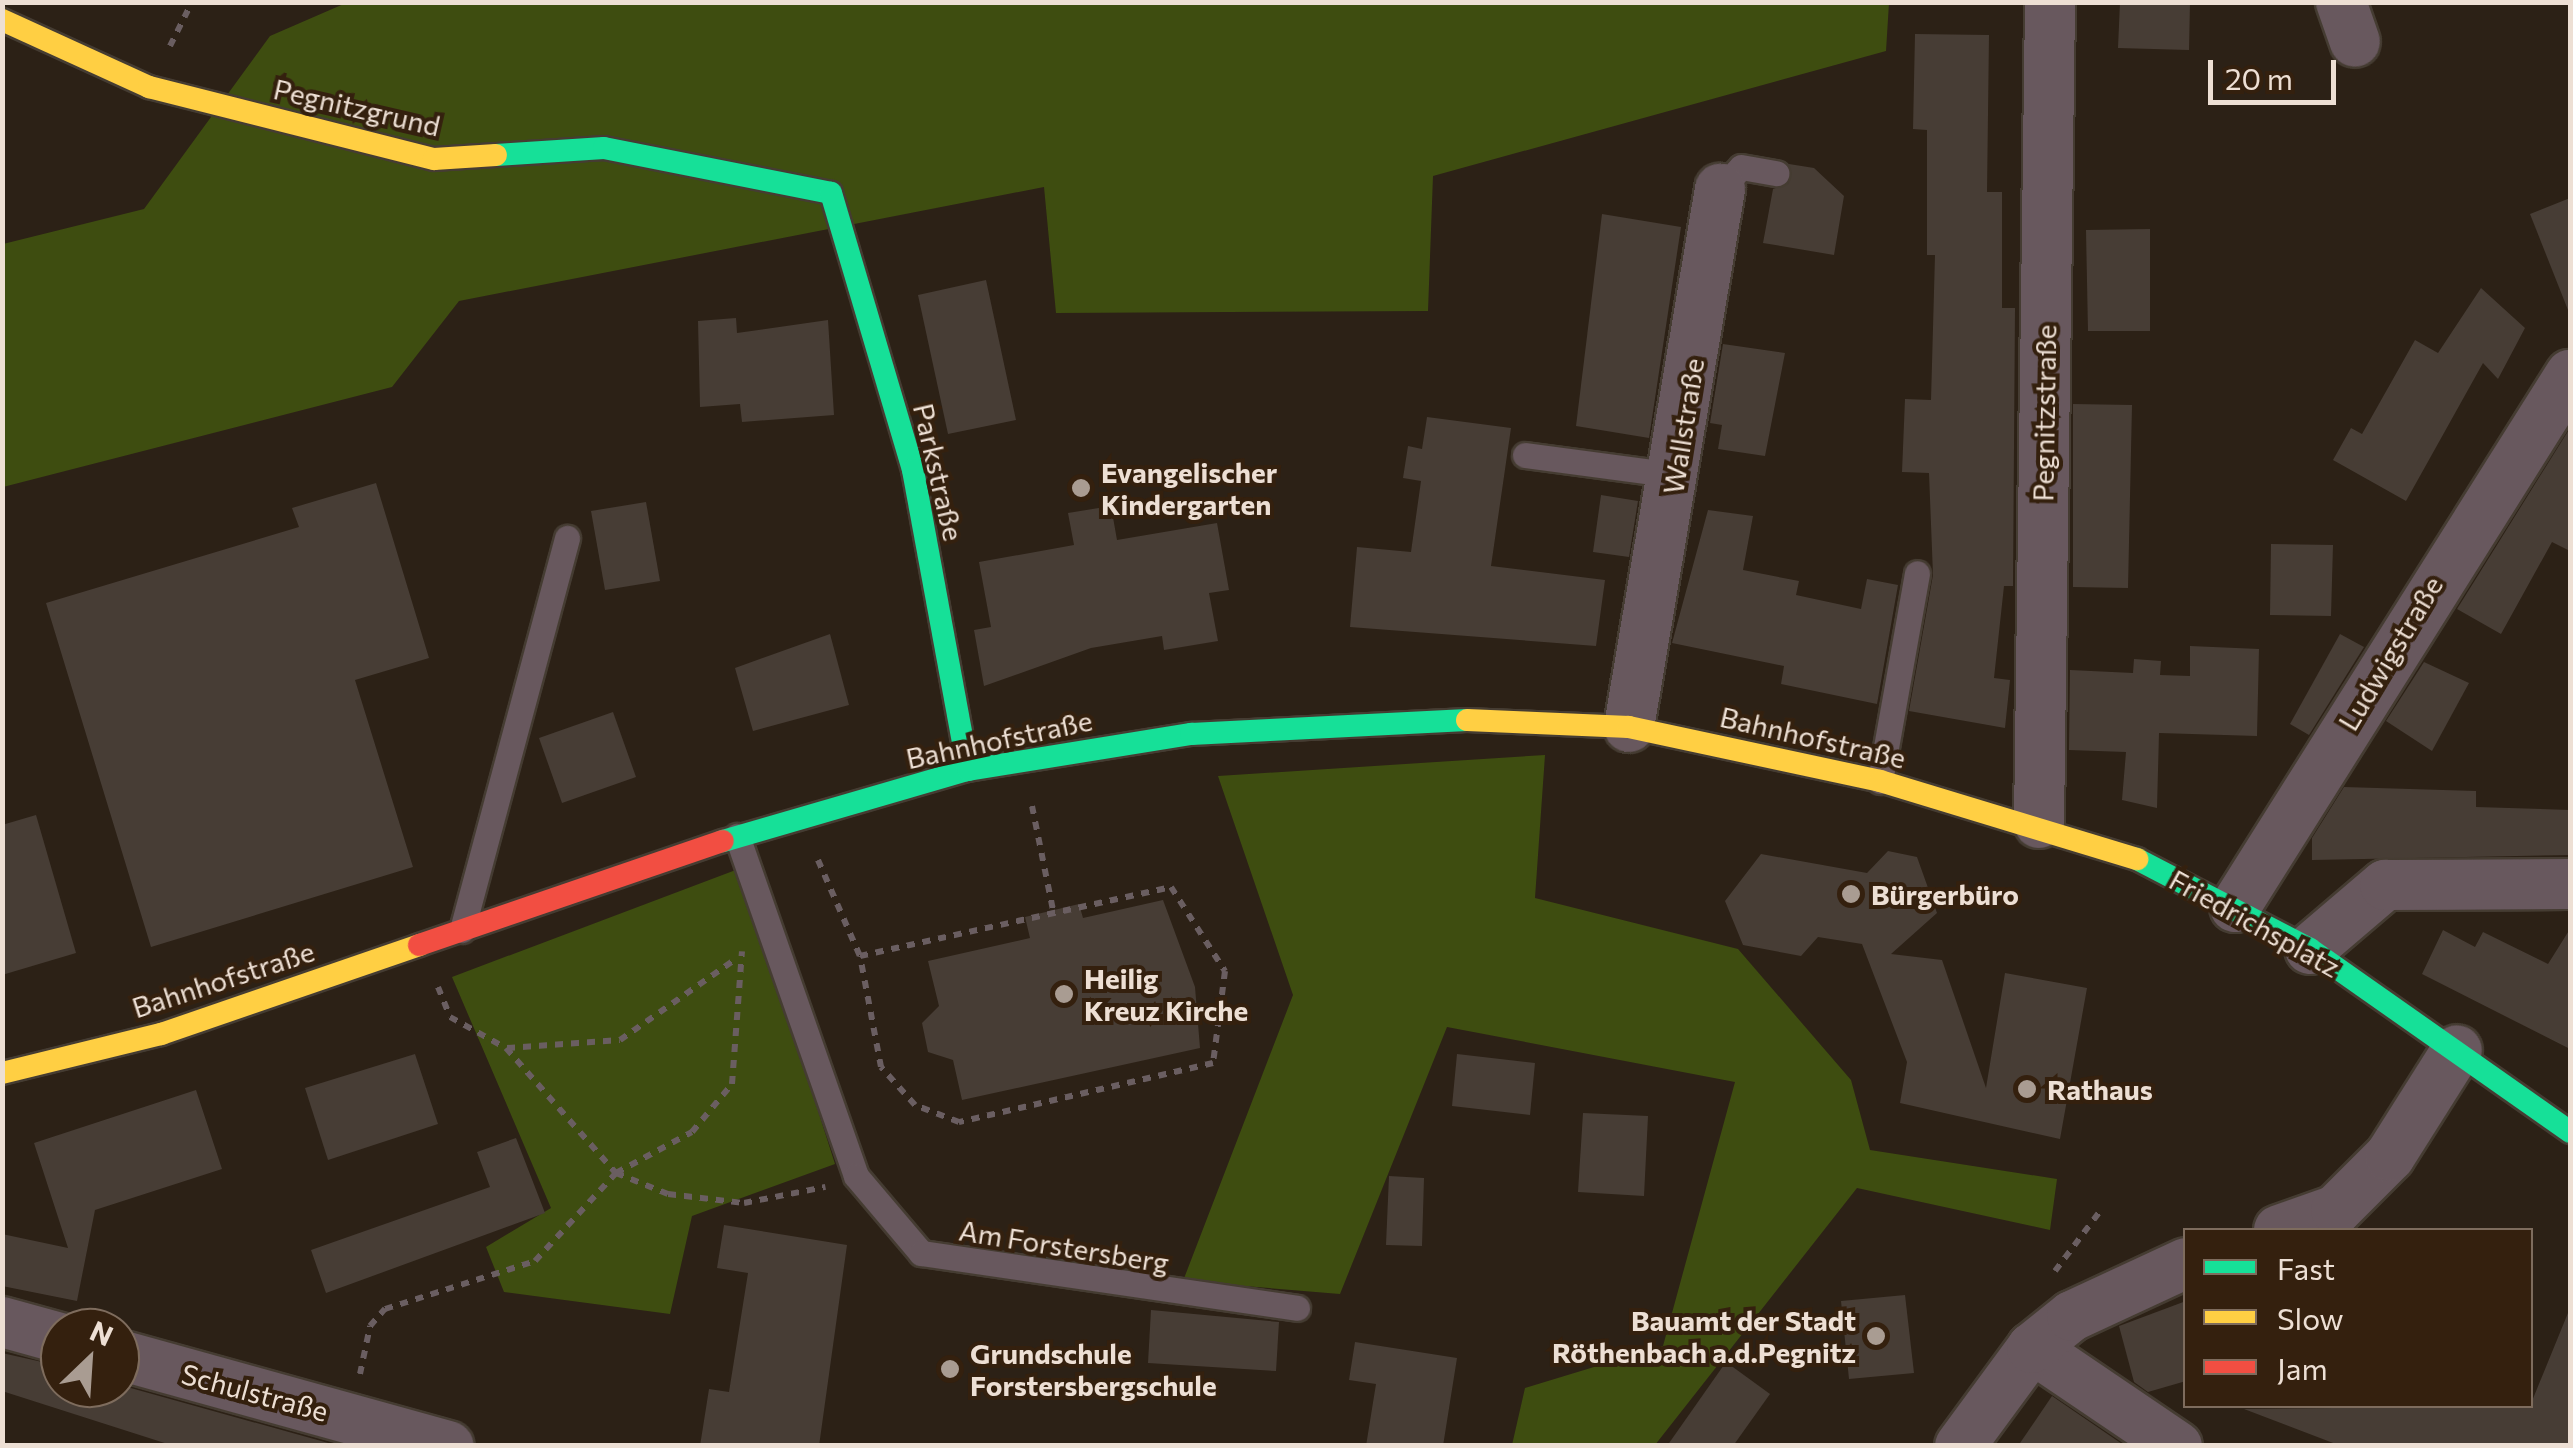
<!DOCTYPE html>
<meta charset="utf-8">
<style>
body{margin:0}
#map{position:relative;width:2573px;height:1448px;overflow:hidden;background:#2c2116;font-family:Commissioner,sans-serif}
div>[style]{position:absolute}
[style*='--x']{left:calc(var(--x)*1px);top:calc(var(--y)*1px);width:calc(var(--w)*1px);rotate:calc(var(--a)*1deg)}
.green>*{inset:0;background:#3e4d10}
.building>*{inset:0;background:#473d35}
.path>*{height:6px;margin-top:-3px;transform-origin:0;background:repeating-linear-gradient(90deg,#6a5e61 0 8px,transparent 0 16px)}
.roads{filter:drop-shadow(2px 0 #453c32) drop-shadow(-2px 0 #453c32) drop-shadow(0 2px #453c32) drop-shadow(0 -2px #453c32)}
.lane>*{height:25px;margin:-12.5px;padding:0 12.5px;transform-origin:12.5px;border-radius:12.5px;background:#68585e}
.street>*{height:50px;margin:-25px;padding:0 25px;transform-origin:25px;border-radius:25px;background:#68585e}
.fast>*{height:22px;margin:-11px;padding:0 11px;transform-origin:11px;border-radius:11px;background:#16e098}
.slow>*{height:22px;margin:-11px;padding:0 11px;transform-origin:11px;border-radius:11px;background:#ffcf43}
.jam>*{height:22px;margin:-11px;padding:0 11px;transform-origin:11px;border-radius:11px;background:#f24e42}
.dots>*{width:28px;height:28px;translate:-50% -50%;box-sizing:border-box;border:5px solid #34200e;border-radius:50%}
span{translate:-50% -50%;white-space:nowrap;text-align:center;line-height:1.15;-webkit-text-stroke:8px #34200e;paint-order:stroke}
.street-label{font-size:28px;color:#eddfd4}
.poi-label{font-size:28px;color:#eddfd4;font-weight:700}
.left{translate:0 -50%;text-align:left}
.right{translate:-100% -50%;text-align:right}
.frame{position:absolute;inset:0;border:5px solid #eddfd4;pointer-events:none}
.legend{position:absolute;left:2183px;top:1228px;width:350px;height:180px;box-sizing:border-box;background:#34200e;border:2px solid #7e6c5d;margin:0;padding:12px 18px;list-style:none;font-size:30px;color:#eddfd4}
.legend li{display:flex;align-items:center;gap:20px;height:50px}
.legend b{width:50px;border:2px solid #7e6c5d}
.north{position:absolute;left:40px;top:1308px;width:100px;height:100px;box-sizing:border-box;background:#34200e;border:2px solid #7e6c5d;border-radius:50%;rotate:25deg;font-size:28px;font-weight:700;line-height:40px;text-align:center;color:#eddfd4}
.north::after{content:'';display:block;margin:auto;width:35px;height:45px;background:#a99c92;clip-path:polygon(50% 0,100% 100%,50% 72%,0 100%)}
.scale{position:absolute;left:2208px;top:60px;width:128px;height:45px;box-sizing:border-box;border:5px solid #eddfd4;border-top:0;padding-left:12px;font-size:30px;line-height:35px;white-space:nowrap;color:#eddfd4;-webkit-text-stroke:8px #34200e;paint-order:stroke}
</style>
<div id="map">
<div class="green">
<i style="clip-path:polygon(346px 3px,1889px 3px,1886px 51px,1433px 176px,1428px 311px,1056px 313px,1044px 187px,459px 301px,392px 387px,3px 487px,3px 244px,144px 209px,270px 36px)"></i>
<i style="clip-path:polygon(1545px 755px,1535px 898px,1738px 949px,1851px 1080px,1870px 1150px,2057px 1179px,2050px 1230px,1857px 1188px,1655px 1445px,1512px 1445px,1525px 1388px,1663px 1346px,1735px 1082px,1447px 1027px,1340px 1294px,1183px 1281px,1293px 995px,1218px 776px)"></i>
<i style="clip-path:polygon(741px 868px,835px 1164px,692px 1216px,670px 1314px,504px 1292px,486px 1247px,551px 1208px,452px 977px)"></i>
</div>
<div class="building">
<i style="clip-path:polygon(2120px 2px,2190px 2px,2189px 50px,2118px 48px)"></i>
<i style="clip-path:polygon(1915px 34px,1989px 35px,1987px 192px,2002px 192px,2002px 308px,2015px 308px,2013px 586px,2004px 586px,1994px 678px,2010px 680px,2005px 728px,1909px 711px,1933px 575px,1929px 473px,1902px 472px,1905px 399px,1931px 400px,1935px 255px,1927px 255px,1927px 130px,1913px 129px)"></i>
<i style="clip-path:polygon(1789px 164px,1814px 168px,1844px 196px,1834px 255px,1763px 243px,1773px 189px,1789px 183px)"></i>
<i style="clip-path:polygon(2570px 198px,2570px 310px,2568px 310px,2530px 214px)"></i>
<i style="clip-path:polygon(1602px 214px,1681px 227px,1649px 438px,1576px 426px)"></i>
<i style="clip-path:polygon(2150px 229px,2150px 331px,2088px 331px,2086px 230px)"></i>
<i style="clip-path:polygon(986px 280px,1016px 420px,948px 434px,918px 295px)"></i>
<i style="clip-path:polygon(2481px 288px,2525px 328px,2498px 379px,2483px 363px,2406px 501px,2333px 460px,2351px 428px,2362px 434px,2415px 340px,2438px 353px)"></i>
<i style="clip-path:polygon(736px 318px,737px 333px,828px 320px,834px 415px,742px 422px,740px 404px,700px 407px,698px 321px)"></i>
<i style="clip-path:polygon(1723px 344px,1785px 353px,1765px 456px,1718px 449px,1722px 425px,1710px 423px)"></i>
<i style="clip-path:polygon(2073px 404px,2132px 405px,2128px 588px,2073px 587px)"></i>
<i style="clip-path:polygon(1427px 417px,1511px 428px,1491px 566px,1605px 580px,1596px 646px,1350px 627px,1357px 547px,1411px 552px,1421px 481px,1403px 478px,1408px 446px,1422px 449px)"></i>
<i style="clip-path:polygon(2570px 428px,2570px 551px,2552px 542px,2501px 634px,2457px 609px)"></i>
<i style="clip-path:polygon(376px 483px,429px 658px,355px 680px,413px 867px,151px 947px,46px 603px,299px 527px,292px 508px)"></i>
<i style="clip-path:polygon(1601px 495px,1638px 501px,1629px 557px,1593px 552px)"></i>
<i style="clip-path:polygon(646px 502px,660px 581px,605px 590px,591px 511px)"></i>
<i style="clip-path:polygon(1111px 506px,1117px 540px,1217px 523px,1229px 590px,1209px 593px,1218px 641px,1164px 650px,1162px 636px,1091px 648px,984px 686px,974px 630px,991px 627px,979px 562px,1074px 545px,1068px 513px)"></i>
<i style="clip-path:polygon(1708px 510px,1753px 516px,1743px 570px,1799px 581px,1796px 595px,1861px 609px,1867px 579px,1898px 585px,1877px 704px,1781px 684px,1784px 666px,1672px 643px)"></i>
<i style="clip-path:polygon(2271px 544px,2333px 545px,2331px 616px,2270px 615px)"></i>
<i style="clip-path:polygon(830px 634px,849px 705px,753px 731px,735px 668px)"></i>
<i style="clip-path:polygon(2340px 634px,2364px 647px,2309px 735px,2290px 724px)"></i>
<i style="clip-path:polygon(2190px 646px,2259px 649px,2257px 736px,2159px 733px,2157px 808px,2122px 800px,2126px 752px,2069px 750px,2070px 670px,2133px 673px,2134px 659px,2161px 661px,2160px 675px,2190px 676px)"></i>
<i style="clip-path:polygon(2424px 662px,2469px 683px,2432px 751px,2386px 721px)"></i>
<i style="clip-path:polygon(613px 712px,636px 777px,562px 803px,539px 738px)"></i>
<i style="clip-path:polygon(2344px 787px,2476px 791px,2476px 807px,2570px 810px,2570px 855px,2312px 860px,2312px 838px)"></i>
<i style="clip-path:polygon(36px 815px,76px 953px,2px 975px,2px 825px)"></i>
<i style="clip-path:polygon(1888px 851px,1917px 857px,1937px 913px,1891px 954px,1942px 960px,1986px 1088px,2005px 973px,2087px 988px,2060px 1139px,1900px 1103px,1907px 1062px,1862px 944px,1818px 937px,1801px 956px,1743px 945px,1725px 901px,1761px 854px,1867px 873px)"></i>
<i style="clip-path:polygon(1163px 900px,1195px 987px,1200px 1048px,962px 1100px,953px 1060px,928px 1052px,922px 1023px,939px 1006px,928px 961px,1030px 938px,1025px 917px,1079px 904px,1083px 918px)"></i>
<i style="clip-path:polygon(2570px 929px,2570px 1049px,2422px 974px,2443px 930px,2475px 947px,2483px 932px,2548px 964px)"></i>
<i style="clip-path:polygon(415px 1054px,438px 1124px,328px 1160px,305px 1088px)"></i>
<i style="clip-path:polygon(1457px 1054px,1535px 1063px,1530px 1115px,1452px 1106px)"></i>
<i style="clip-path:polygon(196px 1090px,222px 1169px,95px 1210px,77px 1301px,2px 1286px,2px 1234px,68px 1248px,34px 1143px)"></i>
<i style="clip-path:polygon(1583px 1113px,1648px 1116px,1644px 1196px,1578px 1192px)"></i>
<i style="clip-path:polygon(516px 1138px,545px 1213px,326px 1293px,311px 1250px,490px 1187px,477px 1152px)"></i>
<i style="clip-path:polygon(1389px 1176px,1424px 1178px,1422px 1246px,1386px 1245px)"></i>
<i style="clip-path:polygon(724px 1225px,847px 1245px,819px 1446px,700px 1446px,709px 1389px,729px 1392px,748px 1273px,717px 1268px)"></i>
<i style="clip-path:polygon(1905px 1295px,1914px 1373px,1849px 1379px,1841px 1301px)"></i>
<i style="clip-path:polygon(2186px 1301px,2186px 1381px,2148px 1392px,2134px 1382px,2119px 1326px)"></i>
<i style="clip-path:polygon(2570px 1308px,2570px 1446px,2341px 1446px,2244px 1409px,2530px 1406px)"></i>
<i style="clip-path:polygon(1151px 1310px,1279px 1322px,1276px 1371px,1148px 1363px)"></i>
<i style="clip-path:polygon(1355px 1342px,1457px 1358px,1443px 1446px,1366px 1446px,1376px 1384px,1349px 1380px)"></i>
<i style="clip-path:polygon(2px 1353px,60px 1366px,60px 1388px,120px 1385px,339px 1446px,174px 1446px,2px 1391px)"></i>
<i style="clip-path:polygon(1726px 1362px,1770px 1394px,1733px 1446px,1667px 1446px)"></i>
<i style="clip-path:polygon(2052px 1396px,2125px 1446px,2018px 1446px)"></i>
</div>
<div class="path">
<i style="--x:170;--y:46;--w:49;--a:-63.4"></i>
<i style="--x:1032;--y:806;--w:106;--a:78.6"></i>
<i style="--x:818;--y:860;--w:105;--a:66.4"></i>
<i style="--x:860;--y:956;--w:319;--a:-12.5"></i>
<i style="--x:1171;--y:887;--w:100;--a:57.3"></i>
<i style="--x:1225;--y:971;--w:93;--a:97.4"></i>
<i style="--x:1213;--y:1063;--w:261;--a:166.9"></i>
<i style="--x:959;--y:1122;--w:47;--a:-158.9"></i>
<i style="--x:915;--y:1105;--w:51;--a:-131.8"></i>
<i style="--x:881;--y:1067;--w:113;--a:-100.7"></i>
<i style="--x:438;--y:987;--w:32;--a:68"></i>
<i style="--x:450;--y:1017;--w:64;--a:29"></i>
<i style="--x:506;--y:1048;--w:167;--a:48.7"></i>
<i style="--x:616;--y:1173;--w:56;--a:22"></i>
<i style="--x:668;--y:1194;--w:77;--a:6.8"></i>
<i style="--x:744;--y:1203;--w:83;--a:-11.2"></i>
<i style="--x:507;--y:1048;--w:113;--a:-4"></i>
<i style="--x:620;--y:1040;--w:143;--a:-35"></i>
<i style="--x:2055;--y:1271;--w:76;--a:-53"></i>
<i style="--x:360;--y:1374;--w:49;--a:-78.2"></i>
<i style="--x:370;--y:1326;--w:23;--a:-49"></i>
<i style="--x:385;--y:1309;--w:157;--a:-17.7"></i>
<i style="--x:535;--y:1261;--w:120;--a:-47.4"></i>
<i style="--x:616;--y:1173;--w:86;--a:-28.3"></i>
<i style="--x:692;--y:1132;--w:62;--a:-50.2"></i>
<i style="--x:732;--y:1084;--w:133;--a:-85.7"></i>
</div>
<div class="roads">
<div class="lane">
<i style="--x:1720;--y:189;--w:30;--a:-46"></i>
<i style="--x:1741;--y:167;--w:36;--a:10"></i>
<i style="--x:1525;--y:455;--w:151;--a:7.6"></i>
<i style="--x:1880;--y:781;--w:211;--a:-79.9"></i>
<i style="--x:737;--y:836;--w:360;--a:70.7"></i>
<i style="--x:856;--y:1176;--w:101;--a:49.8"></i>
<i style="--x:921;--y:1253;--w:380;--a:8.3"></i>
<i style="--x:462;--y:930;--w:406;--a:-75"></i>
</div>
<div class="street">
<i style="--x:2341;--y:2;--w:42;--a:70.7"></i>
<i style="--x:1629;--y:727;--w:546;--a:-80.4"></i>
<i style="--x:2039;--y:823;--w:821;--a:-89.23"></i>
<i style="--x:2235;--y:907;--w:629;--a:-57.8"></i>
<i style="--x:2310;--y:949;--w:99;--a:-40.5"></i>
<i style="--x:2385;--y:885;--w:185;--a:-0.3"></i>
<i style="--x:2279;--y:1230;--w:60;--a:-19.3"></i>
<i style="--x:2336;--y:1210;--w:76;--a:-45"></i>
<i style="--x:2390;--y:1156;--w:125;--a:-57.7"></i>
<i style="--x:2;--y:1322;--w:60;--a:15.4"></i>
<i style="--x:2032;--y:1348;--w:175;--a:34.1"></i>
<i style="--x:120;--y:1355;--w:341;--a:15.5"></i>
<i style="--x:1960;--y:1446;--w:122;--a:-53.7"></i>
<i style="--x:2032;--y:1348;--w:51;--a:-38.7"></i>
<i style="--x:2072;--y:1316;--w:126;--a:-24.9"></i>
</div>
<div class="fast">
<i style="--x:496;--y:155;--w:108;--a:-3.7"></i>
<i style="--x:604;--y:148;--w:231;--a:11.2"></i>
<i style="--x:831;--y:193;--w:289;--a:73.5"></i>
<i style="--x:913;--y:470;--w:305;--a:79.6"></i>
<i style="--x:723;--y:841;--w:255;--a:-16.2"></i>
<i style="--x:968;--y:770;--w:226;--a:-9.2"></i>
<i style="--x:1191;--y:734;--w:276;--a:-2.9"></i>
<i style="--x:2137;--y:859;--w:195;--a:27.5"></i>
<i style="--x:2310;--y:949;--w:318;--a:35.1"></i>
</div>
<div class="slow">
<i style="--x:2;--y:20;--w:162;--a:24.5"></i>
<i style="--x:149;--y:87;--w:294;--a:14.2"></i>
<i style="--x:434;--y:159;--w:62;--a:-3.7"></i>
<i style="--x:1467;--y:720;--w:162;--a:2.5"></i>
<i style="--x:1629;--y:727;--w:257;--a:12.1"></i>
<i style="--x:1880;--y:781;--w:269;--a:16.9"></i>
<i style="--x:2;--y:1073;--w:164;--a:-13.8"></i>
<i style="--x:161;--y:1034;--w:273;--a:-19"></i>
</div>
<div class="jam">
<i style="--x:419;--y:945;--w:321;--a:-18.9"></i>
</div>
</div>
<div class="dots">
<i style="left:1081px;top:488px;background:#a99c92"></i>
<i style="left:1851px;top:894px;background:#a99c92"></i>
<i style="left:1064px;top:994px;background:#a99c92"></i>
<i style="left:2027px;top:1089px;background:#a99c92"></i>
<i style="left:1876px;top:1336px;background:#a99c92"></i>
<i style="left:950px;top:1369px;background:#a99c92"></i>
</div>
<div class="street-label">
<span style="left:357px;top:107px;rotate:13deg">Pegnitzgrund</span>
<span style="left:2044px;top:413px;rotate:-89deg">Pegnitzstraße</span>
<span style="left:1683px;top:426px;rotate:-81deg">Wallstraße</span>
<span style="left:939px;top:472px;rotate:77deg">Parkstraße</span>
<span style="left:2390px;top:653px;rotate:-59deg">Ludwigstraße</span>
<span style="left:1813px;top:737px;rotate:13deg">Bahnhofstraße</span>
<span style="left:999px;top:739px;rotate:-12deg">Bahnhofstraße</span>
<span style="left:2255px;top:923px;rotate:29deg">Friedrichsplatz</span>
<span style="left:223px;top:979px;rotate:-18deg">Bahnhofstraße</span>
<span style="left:1064px;top:1246px;rotate:9deg">Am Forstersberg</span>
<span style="left:255px;top:1392px;rotate:15deg">Schulstraße</span>
</div>
<div class="poi-label">
<span class="left" style="left:1101px;top:488px">Evangelischer<br>Kindergarten</span>
<span class="left" style="left:1871px;top:894px">Bürgerbüro</span>
<span class="left" style="left:1084px;top:994px">Heilig<br>Kreuz Kirche</span>
<span class="left" style="left:2047px;top:1089px">Rathaus</span>
<span class="right" style="left:1856px;top:1336px">Bauamt der Stadt<br>Röthenbach a.d.Pegnitz</span>
<span class="left" style="left:970px;top:1369px">Grundschule<br>Forstersbergschule</span>
</div>
<div class="frame"></div>
<ul class="legend">
<li><b style="height:12px;background:#16e098"></b>Fast</li>
<li><b style="height:12px;background:#ffcf43"></b>Slow</li>
<li><b style="height:12px;background:#f24e42"></b>Jam</li>
</ul>
<div class="north">N</div>
<div class="scale">20 m</div>
</div>
